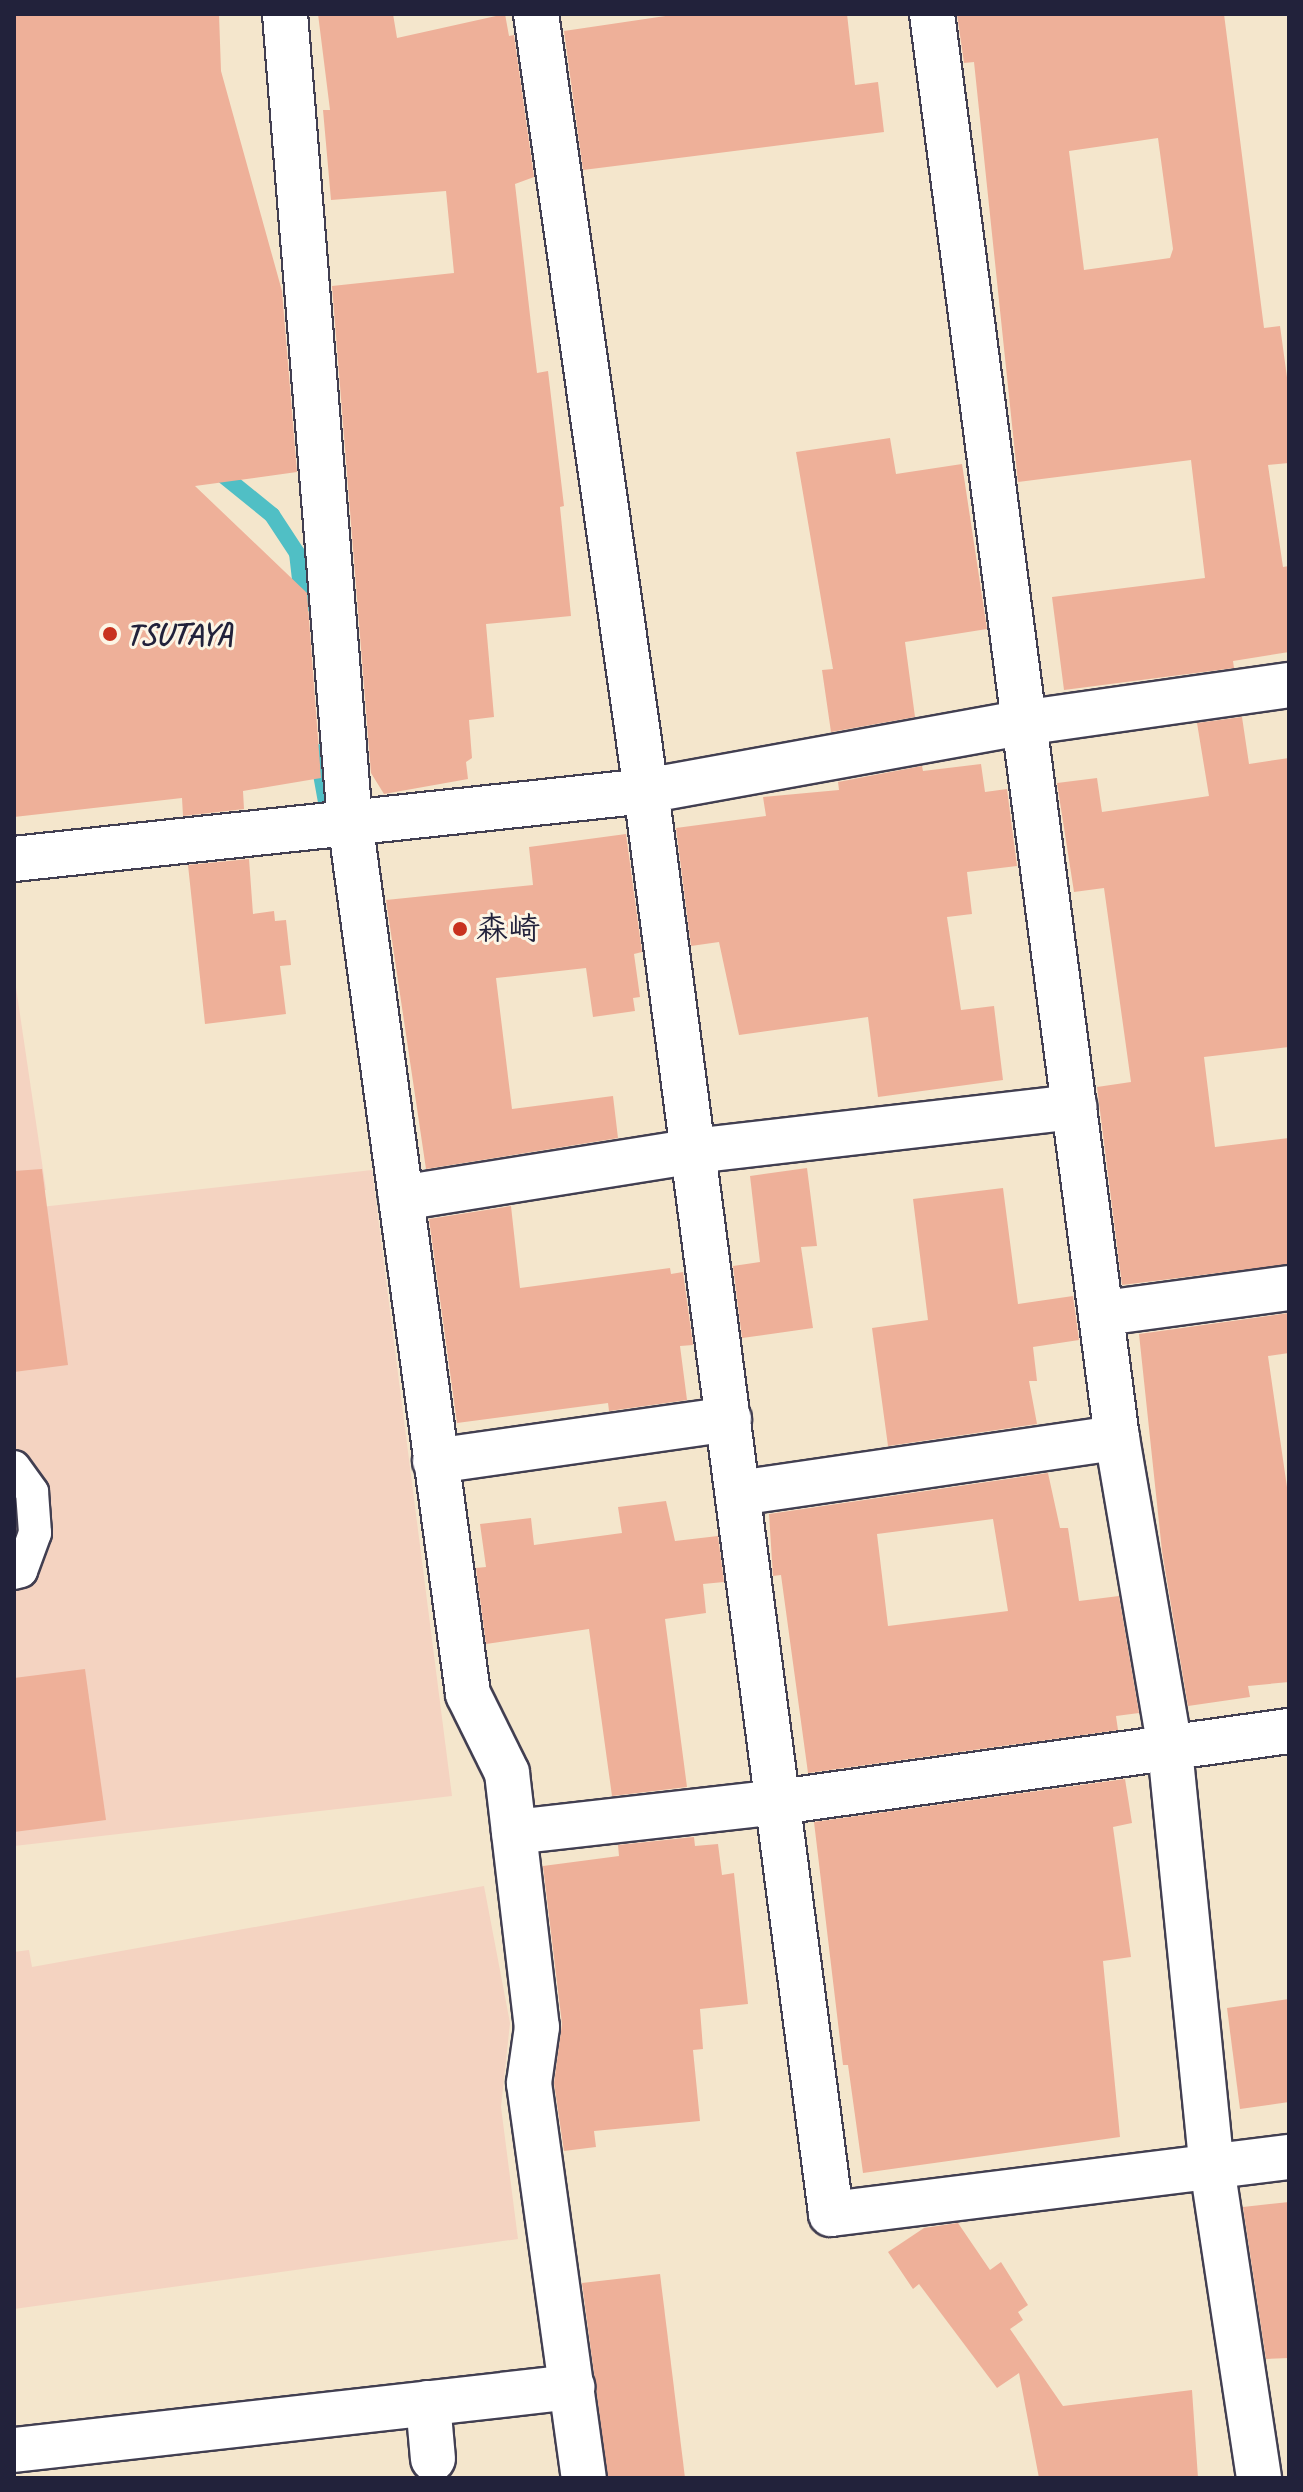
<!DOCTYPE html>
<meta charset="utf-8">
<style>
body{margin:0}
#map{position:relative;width:1303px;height:2492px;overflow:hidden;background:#f4e6cc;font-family:Caveat,"Klee One",sans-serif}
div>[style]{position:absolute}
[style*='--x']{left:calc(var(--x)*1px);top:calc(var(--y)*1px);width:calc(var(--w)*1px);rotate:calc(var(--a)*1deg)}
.built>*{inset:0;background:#f4d3c1}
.stream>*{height:16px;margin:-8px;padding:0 8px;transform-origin:8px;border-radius:8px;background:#50bfc5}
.building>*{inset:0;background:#eeb099}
.roads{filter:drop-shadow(2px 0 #423f51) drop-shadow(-2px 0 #423f51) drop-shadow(0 2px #423f51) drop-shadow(0 -2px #423f51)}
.lane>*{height:32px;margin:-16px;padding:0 16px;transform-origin:16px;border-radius:16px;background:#fff}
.street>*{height:44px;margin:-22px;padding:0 22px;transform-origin:22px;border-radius:22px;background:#fff}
.dots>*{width:22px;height:22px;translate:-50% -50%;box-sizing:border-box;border:4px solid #fcf5e5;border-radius:50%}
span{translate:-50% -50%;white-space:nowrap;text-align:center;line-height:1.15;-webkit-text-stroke:6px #fcf5e5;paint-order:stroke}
.poi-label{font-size:32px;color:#22223b;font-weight:700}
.left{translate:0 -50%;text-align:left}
.frame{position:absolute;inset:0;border:16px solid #22223b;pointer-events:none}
</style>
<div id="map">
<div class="built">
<i style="clip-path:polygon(14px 974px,46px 1190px,14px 1193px)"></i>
<i style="clip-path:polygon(372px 1170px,452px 1796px,14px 1846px,14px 1210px)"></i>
<i style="clip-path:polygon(484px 1886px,510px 2023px,501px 2107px,518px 2239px,14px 2309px,14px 1952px,29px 1950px,32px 1967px)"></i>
</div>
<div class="stream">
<i style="--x:214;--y:468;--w:75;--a:39"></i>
<i style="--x:272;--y:515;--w:45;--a:56.7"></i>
<i style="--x:297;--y:553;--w:53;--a:83.5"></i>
<i style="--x:317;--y:752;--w:73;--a:79.8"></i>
</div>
<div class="building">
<i style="clip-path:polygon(14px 14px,219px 14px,221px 71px,282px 291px,297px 472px,195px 486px,307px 593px,321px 778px,243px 791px,244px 809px,183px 816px,182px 798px,14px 817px)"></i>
<i style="clip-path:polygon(318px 14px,393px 14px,397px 38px,505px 14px,509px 36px,514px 35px,534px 177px,515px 184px,531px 324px,537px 373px,548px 371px,564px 506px,560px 507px,571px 616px,486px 624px,494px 717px,469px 720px,472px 758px,466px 762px,468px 779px,384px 794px,371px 773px,332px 286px,454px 273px,446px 191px,331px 200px,323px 110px,330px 110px)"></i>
<i style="clip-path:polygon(679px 14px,847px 14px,855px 85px,878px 82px,884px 132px,583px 170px,564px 31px)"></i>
<i style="clip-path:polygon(evenodd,957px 14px,1224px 14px,1264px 328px,1280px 326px,1289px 392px,1289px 463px,1268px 465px,1283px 567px,1289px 566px,1289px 652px,1233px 661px,1234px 668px,1064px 690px,1052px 597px,1205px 578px,1191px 460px,1018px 482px,974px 62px,964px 63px,957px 14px,1158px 138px,1173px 249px,1170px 258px,1084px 270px,1069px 151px,1158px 138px)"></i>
<i style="clip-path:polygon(890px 438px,896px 474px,962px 464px,987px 629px,905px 642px,915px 717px,831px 732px,822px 670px,833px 669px,796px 452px)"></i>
<i style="clip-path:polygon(1242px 717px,1249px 764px,1289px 758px,1289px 1047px,1204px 1057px,1215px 1147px,1289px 1138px,1289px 1264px,1122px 1285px,1097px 1087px,1131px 1082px,1104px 888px,1074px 892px,1057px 783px,1097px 778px,1102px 812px,1209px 796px,1197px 723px)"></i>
<i style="clip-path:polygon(981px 764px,985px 792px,1007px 789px,1017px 866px,967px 872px,972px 914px,947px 917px,961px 1010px,994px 1006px,1003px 1080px,878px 1097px,868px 1017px,739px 1035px,719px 942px,691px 946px,676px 828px,766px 816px,763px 797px,839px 790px,838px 782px,922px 766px,923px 771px)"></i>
<i style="clip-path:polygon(626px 834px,642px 952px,634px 954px,640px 997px,633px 998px,635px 1011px,593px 1017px,586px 968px,496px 978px,512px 1109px,613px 1096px,618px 1138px,426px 1169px,386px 900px,533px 885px,529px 847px)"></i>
<i style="clip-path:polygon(249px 859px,253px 914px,274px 911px,275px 921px,286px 920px,291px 965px,280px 966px,286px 1014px,205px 1024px,188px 865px)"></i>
<i style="clip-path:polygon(807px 1168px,817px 1246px,801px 1247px,813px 1328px,742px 1338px,733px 1266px,760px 1262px,750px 1176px)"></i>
<i style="clip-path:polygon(42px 1169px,68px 1365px,14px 1372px,14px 1171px)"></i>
<i style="clip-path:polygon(1003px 1188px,1018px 1304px,1073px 1296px,1079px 1340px,1033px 1347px,1037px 1381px,1029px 1381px,1037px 1424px,888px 1446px,872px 1328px,928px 1320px,913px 1199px)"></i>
<i style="clip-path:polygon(511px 1206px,520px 1288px,670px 1268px,671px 1274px,683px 1272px,693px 1345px,680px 1346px,687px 1400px,609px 1411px,608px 1403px,457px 1423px,429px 1219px)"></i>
<i style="clip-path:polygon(1289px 1313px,1289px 1353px,1268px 1356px,1289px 1501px,1289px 1682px,1248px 1686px,1250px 1697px,1188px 1706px,1162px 1551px,1139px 1334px)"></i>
<i style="clip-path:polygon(evenodd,1048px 1473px,1060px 1528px,1068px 1528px,1079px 1601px,1119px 1596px,1139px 1713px,1116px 1716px,1118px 1730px,808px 1773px,781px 1575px,773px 1576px,769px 1514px,1048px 1473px,993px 1519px,1008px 1611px,888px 1626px,877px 1534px,993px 1519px)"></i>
<i style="clip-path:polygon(666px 1501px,675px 1541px,718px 1536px,724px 1582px,703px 1584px,706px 1613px,665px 1619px,687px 1787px,612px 1796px,589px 1629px,486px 1644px,476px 1568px,486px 1567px,480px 1524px,531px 1518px,534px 1545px,622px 1533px,618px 1507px)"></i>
<i style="clip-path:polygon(85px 1669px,106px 1820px,14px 1832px,14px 1678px)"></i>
<i style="clip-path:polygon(1125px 1779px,1132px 1823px,1113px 1827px,1131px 1957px,1103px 1961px,1120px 2137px,863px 2173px,848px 2065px,843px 2065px,814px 1822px)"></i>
<i style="clip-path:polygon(694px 1837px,695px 1846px,718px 1844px,722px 1875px,734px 1873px,748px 2004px,700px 2009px,703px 2049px,693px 2050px,700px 2121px,594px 2131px,596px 2147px,564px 2151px,554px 2083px,562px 2024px,543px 1866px,619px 1856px,618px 1845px)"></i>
<i style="clip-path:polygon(1289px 1999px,1289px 2102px,1240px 2109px,1227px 2008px)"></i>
<i style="clip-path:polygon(1289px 2202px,1289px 2358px,1266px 2359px,1243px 2207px)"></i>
<i style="clip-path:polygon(958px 2223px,990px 2270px,1001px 2262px,1028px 2305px,1018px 2312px,1023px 2320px,1010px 2329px,1063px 2406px,1192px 2390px,1198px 2478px,1039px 2478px,1019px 2373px,997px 2388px,919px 2284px,913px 2289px,888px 2252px,924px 2228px)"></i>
<i style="clip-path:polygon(660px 2274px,685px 2478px,608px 2478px,582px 2283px)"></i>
</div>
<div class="roads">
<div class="lane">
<i style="--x:14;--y:1467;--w:31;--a:54"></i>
<i style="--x:32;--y:1492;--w:41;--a:85.8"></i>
<i style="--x:35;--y:1533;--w:40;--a:110.2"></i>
<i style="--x:21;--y:1571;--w:7;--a:164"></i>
</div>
<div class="street">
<i style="--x:285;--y:14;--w:810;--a:85.4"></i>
<i style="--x:350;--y:821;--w:881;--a:82.3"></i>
<i style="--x:468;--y:1694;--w:88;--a:63.7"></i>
<i style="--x:507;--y:1773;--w:256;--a:83.3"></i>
<i style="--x:537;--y:2027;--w:57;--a:98.1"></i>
<i style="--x:529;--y:2083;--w:399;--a:82.1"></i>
<i style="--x:536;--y:14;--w:785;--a:81.94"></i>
<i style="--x:646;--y:791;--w:1435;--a:82.59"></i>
<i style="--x:831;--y:2214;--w:462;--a:-7.1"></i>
<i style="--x:932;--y:14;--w:1436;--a:82.6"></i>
<i style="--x:1117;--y:1438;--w:315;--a:80.3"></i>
<i style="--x:1170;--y:1749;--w:420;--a:84.3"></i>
<i style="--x:1212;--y:2167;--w:315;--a:81.4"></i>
<i style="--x:14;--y:859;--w:636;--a:-6.14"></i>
<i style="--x:646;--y:791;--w:382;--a:-10.3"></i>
<i style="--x:1022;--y:723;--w:270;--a:-8.1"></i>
<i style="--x:401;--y:1198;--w:296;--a:-9.1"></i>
<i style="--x:693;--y:1151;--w:384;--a:-6.6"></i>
<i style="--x:1104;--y:1313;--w:187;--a:-7.7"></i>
<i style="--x:435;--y:1461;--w:297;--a:-8.1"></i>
<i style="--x:738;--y:1493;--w:383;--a:-8.3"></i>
<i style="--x:514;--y:1832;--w:267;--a:-6.5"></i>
<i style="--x:779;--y:1802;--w:515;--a:-7.93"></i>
<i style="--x:428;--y:2403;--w:56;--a:84.9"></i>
<i style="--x:14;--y:2450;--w:562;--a:-6.44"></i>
</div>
</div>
<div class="dots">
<i style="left:110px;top:634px;background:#c8321e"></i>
<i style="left:460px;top:929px;background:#c8321e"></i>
</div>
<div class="poi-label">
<span class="left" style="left:126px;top:634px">TSUTAYA</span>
<span class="left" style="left:476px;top:929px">森崎</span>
</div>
<div class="frame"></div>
</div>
